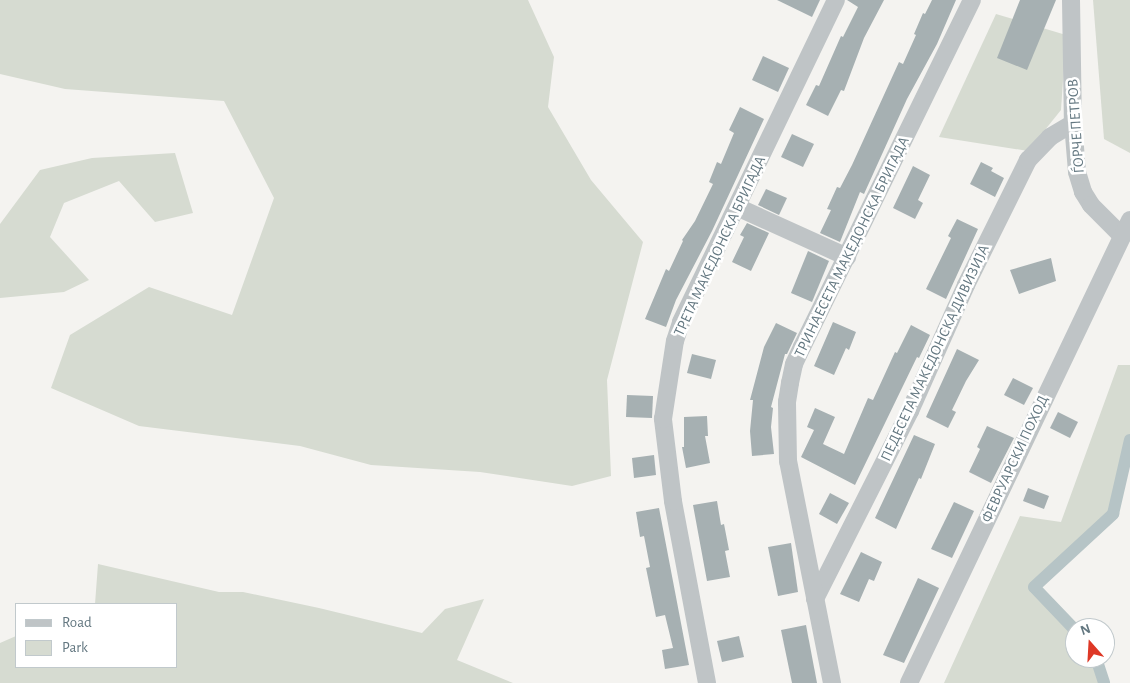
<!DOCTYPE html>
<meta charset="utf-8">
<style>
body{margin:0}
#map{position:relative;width:1130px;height:683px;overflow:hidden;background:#f4f3f0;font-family:"Alegreya Sans",sans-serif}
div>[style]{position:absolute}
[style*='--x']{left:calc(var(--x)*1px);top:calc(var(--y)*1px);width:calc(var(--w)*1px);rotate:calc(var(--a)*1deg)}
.green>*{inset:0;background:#d6dbd1}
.canal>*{height:12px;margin:-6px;padding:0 6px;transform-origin:6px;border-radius:6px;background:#b6c4c6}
.building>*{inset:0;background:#a6b0b2}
.minor>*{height:18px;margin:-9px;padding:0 9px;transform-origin:9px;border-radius:9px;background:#bfc4c6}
span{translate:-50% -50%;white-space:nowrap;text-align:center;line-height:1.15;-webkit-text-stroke:5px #fff;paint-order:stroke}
.street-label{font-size:15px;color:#637780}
.legend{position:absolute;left:15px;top:603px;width:162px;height:65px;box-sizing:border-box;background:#fff;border:1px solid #c1c9cc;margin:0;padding:6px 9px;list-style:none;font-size:15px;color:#637780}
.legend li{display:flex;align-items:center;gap:10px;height:25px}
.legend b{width:25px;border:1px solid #c1c9cc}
.north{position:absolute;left:1065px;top:618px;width:50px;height:50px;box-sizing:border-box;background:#fff;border:1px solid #c1c9cc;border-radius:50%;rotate:341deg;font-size:14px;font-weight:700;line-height:20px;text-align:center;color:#637780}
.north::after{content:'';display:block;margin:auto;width:18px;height:22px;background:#de3826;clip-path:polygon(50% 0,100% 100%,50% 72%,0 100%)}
</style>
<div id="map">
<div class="green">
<i style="clip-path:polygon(0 0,528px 0,554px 57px,548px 107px,591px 180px,643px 242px,607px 380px,611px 476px,572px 486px,480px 472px,371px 465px,300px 446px,139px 426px,51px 388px,70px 335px,149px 287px,232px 315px,274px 198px,224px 101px,65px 89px,0 74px)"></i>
<i style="clip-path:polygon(1093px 0,1130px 0,1130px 153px,1104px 139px)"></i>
<i style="clip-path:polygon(996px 14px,1066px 35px,1061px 110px,1028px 151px,939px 137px)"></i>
<i style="clip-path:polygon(175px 153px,193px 213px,155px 222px,119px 181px,64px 203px,50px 237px,89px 280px,64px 292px,0 298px,0 224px,40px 170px,92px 158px)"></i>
<i style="clip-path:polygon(1118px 365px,1130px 365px,1130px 447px,1117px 510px,1034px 587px,1075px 630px,1075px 658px,1096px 658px,1104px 683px,944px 683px,1020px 516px,1061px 522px)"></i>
<i style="clip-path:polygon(98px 564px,219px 592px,243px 592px,319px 608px,422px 633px,445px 609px,484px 599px,457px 660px,513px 683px,0 683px,0 643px,16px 636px,16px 667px,176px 667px,176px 604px,95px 604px)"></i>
</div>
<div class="canal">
<i style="--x:1075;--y:630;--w:59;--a:-133.6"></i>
<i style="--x:1034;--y:587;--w:108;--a:-42.7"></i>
<i style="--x:1113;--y:514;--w:76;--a:-77.1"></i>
<i style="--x:1096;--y:658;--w:26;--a:72"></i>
</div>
<div class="building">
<i style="clip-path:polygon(777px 0,820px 0,812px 17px)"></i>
<i style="clip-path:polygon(847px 0,884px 0,864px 38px,844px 91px,841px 90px,828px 116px,806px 105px,816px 85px,819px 86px,841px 36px,843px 37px,858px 7px)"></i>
<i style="clip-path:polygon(932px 0,956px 0,937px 44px,907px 99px,864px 194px,860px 192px,840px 242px,820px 233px,831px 210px,827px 209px,837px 187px,840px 188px,852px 165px,899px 62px,903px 64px,916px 35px,914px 34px,923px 13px,925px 14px)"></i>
<i style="clip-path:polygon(1020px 0,1056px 0,1027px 70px,997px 58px)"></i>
<i style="clip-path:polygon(763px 56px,789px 68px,778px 92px,752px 80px)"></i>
<i style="clip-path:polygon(740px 107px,764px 119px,712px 231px,676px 300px,666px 327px,645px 319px,666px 269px,669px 271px,683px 241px,682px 240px,695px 221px,713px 184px,709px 182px,717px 162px,721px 164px,734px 133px,729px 130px)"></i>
<i style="clip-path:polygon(792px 134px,814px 144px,803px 167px,781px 157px)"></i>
<i style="clip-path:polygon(981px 162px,993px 168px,991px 171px,1004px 178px,995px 197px,970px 184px)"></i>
<i style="clip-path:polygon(913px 166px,930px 175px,918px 200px,923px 203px,915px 219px,893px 208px)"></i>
<i style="clip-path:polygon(766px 189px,787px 198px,779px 215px,758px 205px)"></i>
<i style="clip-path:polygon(957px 219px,978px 229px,946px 299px,926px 289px,951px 238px,948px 236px)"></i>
<i style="clip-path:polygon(747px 223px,769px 233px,751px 271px,732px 262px,744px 237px,740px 235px)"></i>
<i style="clip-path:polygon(808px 251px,829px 261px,812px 302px,791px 293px)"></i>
<i style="clip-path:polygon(1051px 258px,1056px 281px,1019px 294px,1010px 270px)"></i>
<i style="clip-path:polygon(833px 322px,856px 332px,849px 350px,846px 348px,834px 375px,814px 366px)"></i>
<i style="clip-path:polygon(776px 323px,797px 333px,787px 354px,785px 354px,771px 407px,773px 408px,771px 427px,774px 454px,752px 456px,750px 431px,753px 400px,750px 400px,764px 347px)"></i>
<i style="clip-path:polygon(911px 325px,930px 335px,919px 358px,917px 357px,855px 485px,801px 457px,814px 430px,807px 427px,815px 408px,835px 417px,823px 444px,844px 454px,868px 398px,873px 400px,895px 352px,897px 353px)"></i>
<i style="clip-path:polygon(957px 349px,979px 360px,966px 381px,952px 410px,956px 412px,948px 428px,926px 417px)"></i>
<i style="clip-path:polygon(692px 354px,716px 360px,711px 379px,687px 373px)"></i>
<i style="clip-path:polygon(1013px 378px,1033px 388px,1024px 405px,1004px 395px)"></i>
<i style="clip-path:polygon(627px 395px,653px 396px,652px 418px,626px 417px)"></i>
<i style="clip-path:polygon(1058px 412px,1078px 422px,1070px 438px,1050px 428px)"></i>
<i style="clip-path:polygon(707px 416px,708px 436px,705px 436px,710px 463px,686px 468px,682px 447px,684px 447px,684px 417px)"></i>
<i style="clip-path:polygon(987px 426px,1014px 438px,991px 483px,969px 472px,980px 449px,977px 447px)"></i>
<i style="clip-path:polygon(914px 435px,935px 444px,921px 479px,919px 478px,896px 529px,875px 518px)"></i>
<i style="clip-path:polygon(654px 455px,656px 475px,634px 478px,632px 458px)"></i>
<i style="clip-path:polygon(1028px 488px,1049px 496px,1044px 509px,1023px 501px)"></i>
<i style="clip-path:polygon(830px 493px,849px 503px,837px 524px,819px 514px)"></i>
<i style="clip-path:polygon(717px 501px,721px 525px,724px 524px,729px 550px,725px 551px,730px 577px,707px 581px,693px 505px)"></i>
<i style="clip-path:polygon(954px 502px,974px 511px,952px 558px,931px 549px)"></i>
<i style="clip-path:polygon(659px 508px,689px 665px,665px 669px,662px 650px,673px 648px,665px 615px,656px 617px,646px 568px,650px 567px,644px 536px,640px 537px,636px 512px)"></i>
<i style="clip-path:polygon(791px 543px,798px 592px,778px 596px,768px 547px)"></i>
<i style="clip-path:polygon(861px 552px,882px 562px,874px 581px,869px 579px,859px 602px,840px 594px)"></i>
<i style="clip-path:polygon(918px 578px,939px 588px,904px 663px,883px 655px)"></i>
<i style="clip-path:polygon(806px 625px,817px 683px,792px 683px,781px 630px)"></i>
<i style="clip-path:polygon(739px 636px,744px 657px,722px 662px,717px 641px)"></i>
</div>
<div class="minor">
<i style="--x:1071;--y:0;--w:123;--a:89.1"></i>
<i style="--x:1073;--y:123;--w:49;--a:85.3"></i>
<i style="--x:1077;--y:172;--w:21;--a:73"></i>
<i style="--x:1083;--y:192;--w:15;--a:58"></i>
<i style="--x:1091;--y:205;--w:44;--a:45"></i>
<i style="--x:737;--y:207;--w:121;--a:24.4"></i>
<i style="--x:815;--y:599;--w:211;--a:-63.2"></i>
<i style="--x:910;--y:411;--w:138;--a:-66"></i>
<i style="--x:966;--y:285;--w:140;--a:-63.6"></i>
<i style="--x:1028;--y:160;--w:32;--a:-46"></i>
<i style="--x:1050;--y:137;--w:27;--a:-31"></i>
<i style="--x:707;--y:683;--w:185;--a:-100.6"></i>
<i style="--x:673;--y:501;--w:83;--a:-97"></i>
<i style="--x:663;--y:419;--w:79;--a:-81.3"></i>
<i style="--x:675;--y:341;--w:20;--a:-72"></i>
<i style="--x:681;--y:322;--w:357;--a:-64.3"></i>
<i style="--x:832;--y:683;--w:226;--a:-101.2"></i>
<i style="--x:788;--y:461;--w:59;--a:-91"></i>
<i style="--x:787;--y:402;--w:19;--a:-81"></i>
<i style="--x:790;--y:383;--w:19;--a:-78"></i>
<i style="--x:794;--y:364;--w:19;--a:-65"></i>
<i style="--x:802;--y:347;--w:386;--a:-63.9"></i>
<i style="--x:909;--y:683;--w:513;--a:-64.48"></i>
</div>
<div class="street-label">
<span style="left:1076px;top:126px;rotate:-94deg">ЃОРЧЕ ПЕТРОВ</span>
<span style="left:720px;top:246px;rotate:-65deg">ТРЕТА МАКЕДОНСКА БРИГАДА</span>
<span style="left:852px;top:247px;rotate:-64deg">ТРИНАЕСЕТА МАКЕДОНСКА БРИГАДА</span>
<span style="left:935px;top:353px;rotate:-65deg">ПЕДЕСЕТА МАКЕДОНСКА ДИВИЗИЈА</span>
<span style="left:1015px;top:459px;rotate:-65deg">ФЕВРУАРСКИ ПОХОД</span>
</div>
<ul class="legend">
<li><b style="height:6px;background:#bfc4c6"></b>Road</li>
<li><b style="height:14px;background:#d6dbd1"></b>Park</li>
</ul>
<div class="north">N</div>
</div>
